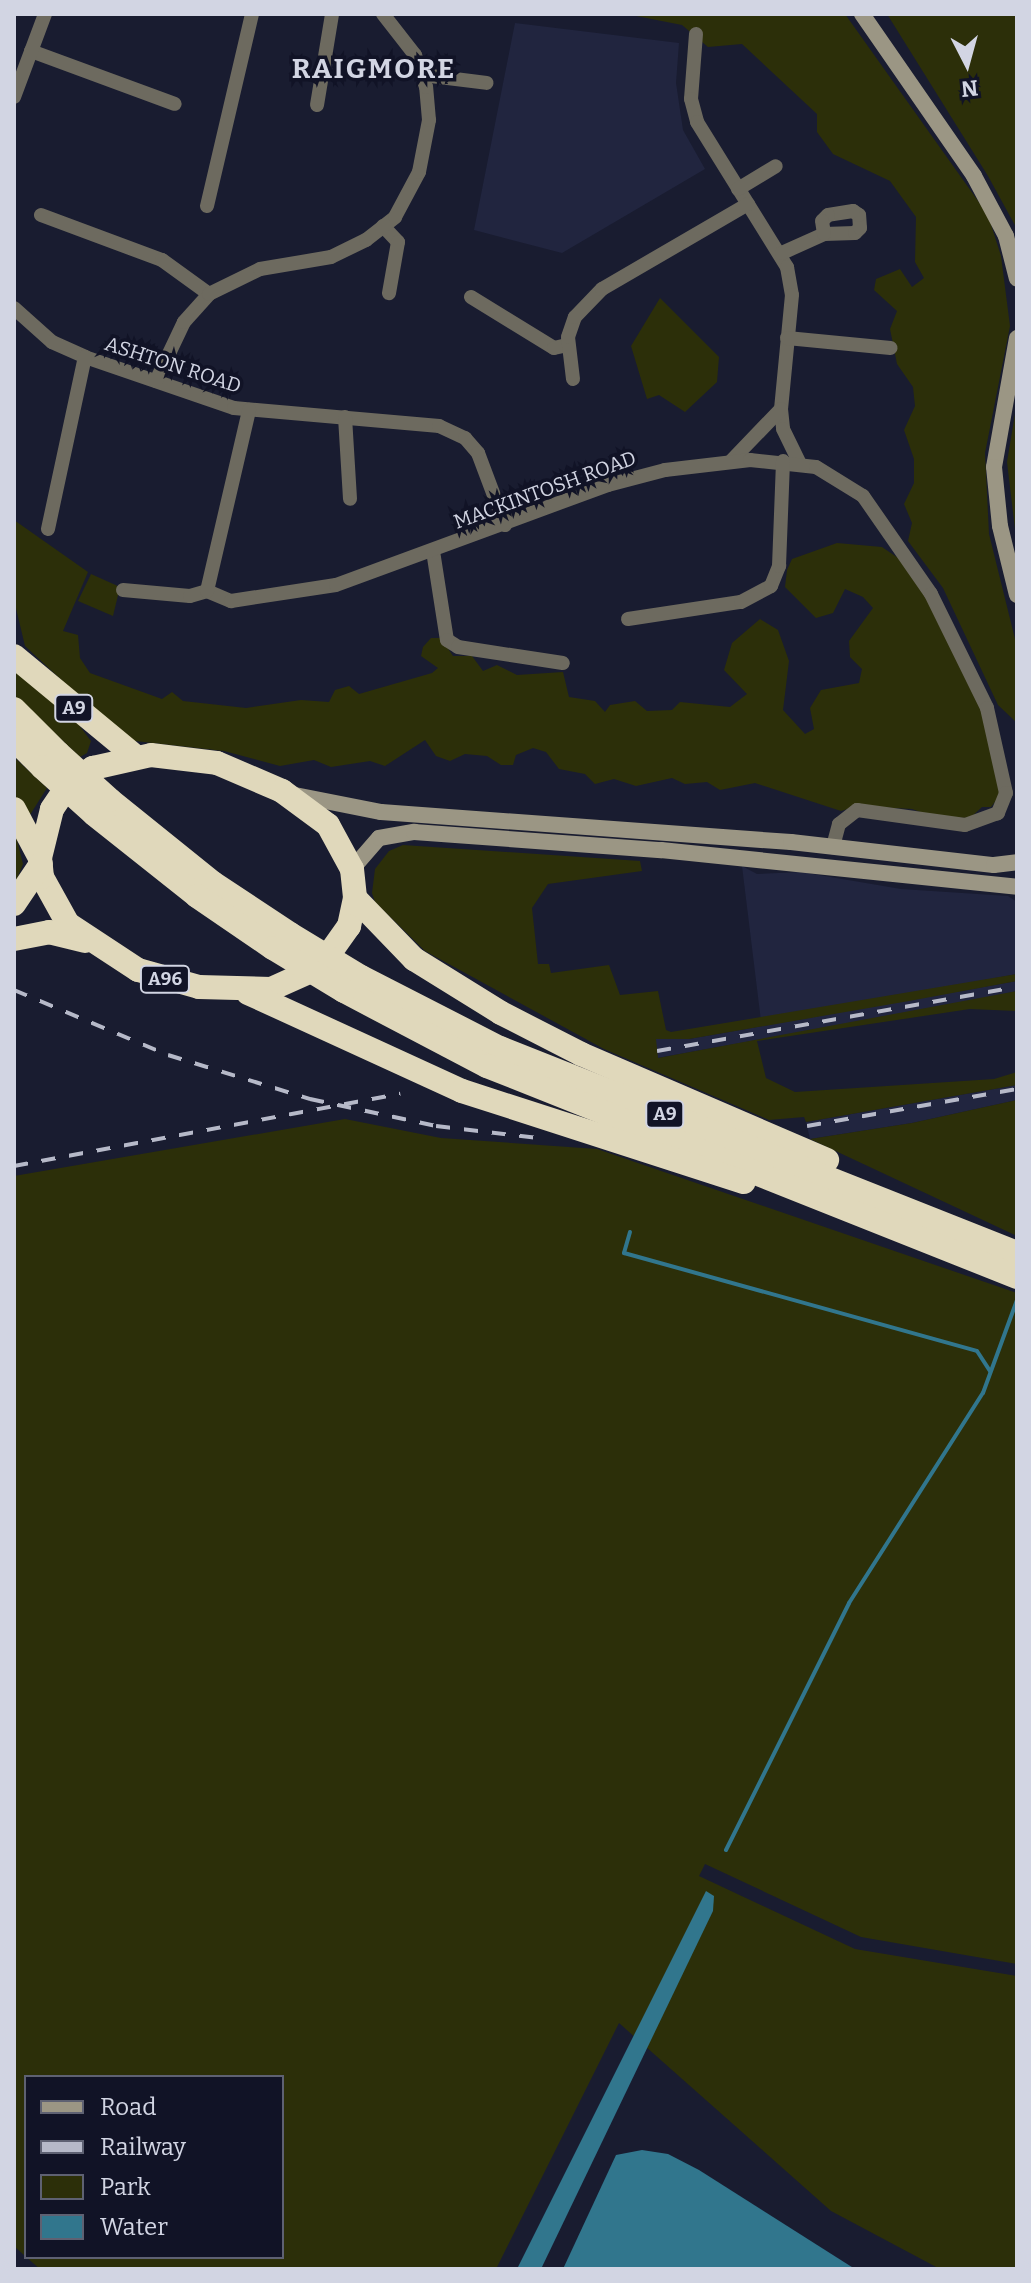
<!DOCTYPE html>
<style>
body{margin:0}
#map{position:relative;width:1031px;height:2283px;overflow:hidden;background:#191c30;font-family:Bitter,serif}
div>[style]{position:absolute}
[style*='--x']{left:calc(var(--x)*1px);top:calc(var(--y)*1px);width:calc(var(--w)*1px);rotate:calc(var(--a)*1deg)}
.built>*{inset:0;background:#21253f}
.green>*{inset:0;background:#2c2f09}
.water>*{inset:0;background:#31768d}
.stream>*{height:4px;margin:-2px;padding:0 2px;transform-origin:2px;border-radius:2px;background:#31768d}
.street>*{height:14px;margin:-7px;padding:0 7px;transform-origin:7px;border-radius:7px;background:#6d6a5f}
.secondary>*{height:16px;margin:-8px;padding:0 8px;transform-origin:8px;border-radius:8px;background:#9b9684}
.highway>*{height:24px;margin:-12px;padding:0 12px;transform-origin:12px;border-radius:12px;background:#e0d8bb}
.rail>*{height:4px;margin-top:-2px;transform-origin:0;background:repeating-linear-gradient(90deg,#b6b9c8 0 14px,transparent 0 28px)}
.highway-bridge>*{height:24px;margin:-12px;padding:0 12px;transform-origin:12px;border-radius:12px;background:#e0d8bb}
span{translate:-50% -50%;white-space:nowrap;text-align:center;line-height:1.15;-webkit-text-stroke:7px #111326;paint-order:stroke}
.shield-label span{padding:2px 6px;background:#111326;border:2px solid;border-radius:6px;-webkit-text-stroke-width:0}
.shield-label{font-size:18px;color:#d2d5e3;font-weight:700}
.street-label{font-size:20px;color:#d2d5e3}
.district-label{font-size:28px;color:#d2d5e3;font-weight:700;letter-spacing:2px}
.frame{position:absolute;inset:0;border:16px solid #d2d5e3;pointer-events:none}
.legend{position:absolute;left:24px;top:2075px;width:260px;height:184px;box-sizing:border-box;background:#111326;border:2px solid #5e6172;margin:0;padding:10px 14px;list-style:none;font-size:24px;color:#d2d5e3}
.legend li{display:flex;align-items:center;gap:16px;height:40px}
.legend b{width:40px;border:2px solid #5e6172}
.north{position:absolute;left:927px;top:24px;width:80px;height:80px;-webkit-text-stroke:6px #111326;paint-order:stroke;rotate:174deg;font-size:22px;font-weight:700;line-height:32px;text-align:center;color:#d2d5e3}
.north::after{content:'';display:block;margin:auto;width:28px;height:36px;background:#d2d5e3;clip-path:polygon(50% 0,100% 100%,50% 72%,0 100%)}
</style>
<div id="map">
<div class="built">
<i style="clip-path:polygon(515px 23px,679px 43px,676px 83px,683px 130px,705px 169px,562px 253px,474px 230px)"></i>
<i style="clip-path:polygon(742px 866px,757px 874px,801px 872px,901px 889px,1008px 896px,1017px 902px,1017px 974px,761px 1021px)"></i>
<i style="clip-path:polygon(1017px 981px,1017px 991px,978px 1000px,657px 1058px,655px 1039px,689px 1039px)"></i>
<i style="clip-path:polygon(1017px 1085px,1017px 1100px,912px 1123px,810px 1139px,806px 1122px)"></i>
</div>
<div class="green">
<i style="clip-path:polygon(626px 14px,845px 14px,988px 215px,1001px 256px,1010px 326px,985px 453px,989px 534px,1017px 647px,1017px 723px,998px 705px,943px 588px,908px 541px,912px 523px,904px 504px,914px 483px,914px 459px,904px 430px,915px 406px,913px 387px,897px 364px,890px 329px,897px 311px,874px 290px,876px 279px,900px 269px,912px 287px,924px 278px,915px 262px,916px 217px,890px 181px,833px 154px,817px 132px,817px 114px,742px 44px,708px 47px,682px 25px)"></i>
<i style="clip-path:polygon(887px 14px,1017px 14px,1017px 229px,988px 176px)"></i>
<i style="clip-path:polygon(660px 298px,719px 357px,717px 382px,685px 412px,659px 395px,647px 399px,631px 346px)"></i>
<i style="clip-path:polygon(1017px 402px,1017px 546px,1007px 462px)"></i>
<i style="clip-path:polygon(14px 520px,88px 572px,63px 631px,78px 635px,80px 658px,90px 673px,162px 699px,172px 692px,183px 701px,246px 708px,301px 700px,329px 702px,335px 690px,349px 686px,359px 694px,432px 673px,438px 668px,421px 656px,423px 647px,431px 638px,441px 638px,453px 656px,472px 656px,483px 671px,497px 665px,517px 675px,563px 672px,569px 697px,595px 701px,605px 712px,610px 705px,635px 701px,647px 711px,672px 710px,680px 702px,730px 707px,747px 694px,724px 670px,732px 643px,760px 619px,778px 630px,789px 661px,783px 710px,805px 734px,814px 729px,810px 708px,821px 690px,859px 683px,862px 669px,850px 657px,849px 641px,873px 608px,863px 597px,845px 589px,833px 613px,816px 618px,785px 587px,787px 570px,792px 559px,837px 543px,882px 547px,901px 560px,934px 609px,982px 703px,1000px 795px,991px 807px,982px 807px,970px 818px,934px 817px,912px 809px,858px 806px,841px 811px,755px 783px,720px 790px,707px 782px,685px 784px,672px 778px,636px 786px,614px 779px,595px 784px,585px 774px,559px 769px,546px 752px,533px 748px,516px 755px,513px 765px,501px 765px,487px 756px,465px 754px,450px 761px,436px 756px,425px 740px,385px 766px,370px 761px,331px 767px,314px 760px,280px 766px,224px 751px,126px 740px,25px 646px,14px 600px)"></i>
<i style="clip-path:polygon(91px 574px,120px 587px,113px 616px,78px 601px)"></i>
<i style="clip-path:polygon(14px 668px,75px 720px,91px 741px,87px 753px,80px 757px,14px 695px)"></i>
<i style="clip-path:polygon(14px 757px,47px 788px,28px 818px,14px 801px)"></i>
<i style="clip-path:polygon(14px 828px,23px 864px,14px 886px)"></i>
<i style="clip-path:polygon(403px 845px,640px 861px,642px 871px,548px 884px,532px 908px,538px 964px,549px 964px,551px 973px,609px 965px,620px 995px,658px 991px,666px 1030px,671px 1032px,1017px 974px,1017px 981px,909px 1001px,689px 1039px,656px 1039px,658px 1058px,1017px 991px,1017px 1011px,970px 1009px,757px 1041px,766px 1078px,795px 1092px,994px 1079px,1017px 1072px,1017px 1085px,806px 1122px,804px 1117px,769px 1120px,604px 1049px,425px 951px,375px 902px,372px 893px,375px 869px,389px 851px)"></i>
<i style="clip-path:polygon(1017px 1100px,1017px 1236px,810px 1139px,912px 1123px)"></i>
<i style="clip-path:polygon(345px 1119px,441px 1138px,597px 1149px,1017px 1293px,1017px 1964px,861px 1937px,705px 1864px,699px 1876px,855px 1949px,1017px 1976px,1017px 2269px,940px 2269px,831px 2211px,619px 2023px,496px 2269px,40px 2269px,26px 2257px,282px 2257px,282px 2077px,26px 2077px,26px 2257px,14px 2246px,14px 1176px)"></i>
</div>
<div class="water">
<i style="clip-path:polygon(706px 1891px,714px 1896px,713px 1911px,541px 2269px,517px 2269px)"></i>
<i style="clip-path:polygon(642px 2150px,668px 2154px,699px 2170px,855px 2269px,563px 2269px,616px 2155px)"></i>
</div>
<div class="stream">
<i style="--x:630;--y:1232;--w:22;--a:106"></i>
<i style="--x:624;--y:1253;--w:366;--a:15.5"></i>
<i style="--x:977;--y:1351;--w:24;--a:57"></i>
<i style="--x:726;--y:1850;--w:276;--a:-63.5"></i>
<i style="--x:849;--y:1603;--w:249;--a:-57.5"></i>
<i style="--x:983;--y:1393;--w:99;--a:-69.9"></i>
</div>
<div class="street">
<i style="--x:696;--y:34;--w:65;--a:94.4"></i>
<i style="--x:691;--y:99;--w:24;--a:75"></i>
<i style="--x:697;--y:122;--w:171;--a:58.2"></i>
<i style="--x:787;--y:267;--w:28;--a:80"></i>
<i style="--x:792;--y:295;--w:115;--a:95.5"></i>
<i style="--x:781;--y:409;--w:20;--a:84"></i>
<i style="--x:783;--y:429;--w:37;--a:64"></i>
<i style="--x:31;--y:51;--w:153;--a:20.2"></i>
<i style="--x:423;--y:75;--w:64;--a:7.1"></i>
<i style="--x:14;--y:97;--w:89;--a:-69.5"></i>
<i style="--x:317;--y:105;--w:92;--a:-80.6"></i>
<i style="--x:738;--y:189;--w:44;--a:-31.2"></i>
<i style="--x:207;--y:206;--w:197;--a:-76.8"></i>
<i style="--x:41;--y:215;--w:129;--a:20.4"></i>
<i style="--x:162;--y:260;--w:58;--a:35.9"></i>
<i style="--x:383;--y:226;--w:22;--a:47"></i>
<i style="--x:398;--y:242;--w:52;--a:100"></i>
<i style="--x:782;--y:253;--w:46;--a:-24.3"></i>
<i style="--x:824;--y:234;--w:31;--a:-2"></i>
<i style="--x:855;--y:233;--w:7;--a:-45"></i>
<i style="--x:860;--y:228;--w:13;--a:-94"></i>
<i style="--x:859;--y:215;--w:7;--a:-146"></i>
<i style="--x:853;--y:211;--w:25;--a:171"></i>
<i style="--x:828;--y:215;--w:8;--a:135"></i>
<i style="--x:822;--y:221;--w:13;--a:81"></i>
<i style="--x:471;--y:297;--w:97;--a:31.6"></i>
<i style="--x:554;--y:348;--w:13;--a:-13"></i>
<i style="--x:14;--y:308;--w:51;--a:41.8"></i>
<i style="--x:52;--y:342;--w:36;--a:24"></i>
<i style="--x:85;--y:357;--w:157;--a:18.9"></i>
<i style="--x:234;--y:408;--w:206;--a:5"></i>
<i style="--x:439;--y:426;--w:29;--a:25"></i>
<i style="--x:465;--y:438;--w:20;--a:49"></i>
<i style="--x:478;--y:453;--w:77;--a:69.4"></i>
<i style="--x:787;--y:338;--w:104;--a:5.5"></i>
<i style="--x:573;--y:379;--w:42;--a:-96.8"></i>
<i style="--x:568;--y:337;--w:21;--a:-71"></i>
<i style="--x:575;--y:317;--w:39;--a:-46"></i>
<i style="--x:602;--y:289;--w:169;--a:-30.2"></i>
<i style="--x:156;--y:381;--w:65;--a:-64.6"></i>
<i style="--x:184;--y:322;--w:38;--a:-48"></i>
<i style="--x:209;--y:294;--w:57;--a:-26.1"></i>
<i style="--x:260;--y:269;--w:72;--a:-9.6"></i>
<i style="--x:331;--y:257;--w:39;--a:-26"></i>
<i style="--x:366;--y:240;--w:37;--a:-38"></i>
<i style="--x:395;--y:217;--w:51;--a:-61.9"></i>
<i style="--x:419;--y:172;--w:53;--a:-79.1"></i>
<i style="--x:429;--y:120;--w:33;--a:-95"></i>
<i style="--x:426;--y:87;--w:34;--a:-109"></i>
<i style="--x:415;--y:55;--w:52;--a:-128"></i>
<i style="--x:345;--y:417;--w:82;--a:86.5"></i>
<i style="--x:731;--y:461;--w:72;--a:-46.1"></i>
<i style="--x:48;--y:529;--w:176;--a:-77.9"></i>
<i style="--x:433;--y:551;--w:90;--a:81.1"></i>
<i style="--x:447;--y:640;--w:13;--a:32"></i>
<i style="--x:458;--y:647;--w:106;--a:8.7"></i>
<i style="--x:123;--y:590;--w:67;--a:5.1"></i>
<i style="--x:190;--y:596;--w:18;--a:-16"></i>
<i style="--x:207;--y:591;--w:26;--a:23"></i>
<i style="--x:231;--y:601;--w:106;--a:-8.7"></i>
<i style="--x:336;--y:585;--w:290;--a:-20.2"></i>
<i style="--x:608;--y:485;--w:59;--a:-14.7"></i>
<i style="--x:665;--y:470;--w:86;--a:-6.7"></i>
<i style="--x:750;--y:460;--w:66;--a:6.1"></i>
<i style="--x:816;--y:467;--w:55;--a:31.7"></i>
<i style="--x:863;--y:496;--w:119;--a:55.2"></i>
<i style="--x:931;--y:594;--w:127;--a:63.8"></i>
<i style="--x:987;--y:708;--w:87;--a:77.4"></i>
<i style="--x:1006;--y:793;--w:22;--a:112"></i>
<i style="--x:998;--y:813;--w:35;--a:160"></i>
<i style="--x:965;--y:825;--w:109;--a:-172.1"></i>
<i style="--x:857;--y:810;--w:23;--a:142"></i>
<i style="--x:839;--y:824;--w:24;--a:105"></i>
<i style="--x:207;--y:591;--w:186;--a:-76.9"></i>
<i style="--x:628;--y:619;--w:114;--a:-8.6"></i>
<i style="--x:741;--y:602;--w:34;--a:-28"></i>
<i style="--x:771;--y:586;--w:22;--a:-68"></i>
<i style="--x:779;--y:566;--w:105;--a:-87.8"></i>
</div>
<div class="secondary">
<i style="--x:862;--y:14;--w:197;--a:55.3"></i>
<i style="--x:974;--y:176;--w:68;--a:61.9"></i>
<i style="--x:1006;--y:236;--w:44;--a:75.7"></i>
<i style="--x:1017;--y:338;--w:131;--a:100.1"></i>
<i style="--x:994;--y:467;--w:59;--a:84.2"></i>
<i style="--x:1000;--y:526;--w:71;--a:76.2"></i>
<i style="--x:295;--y:795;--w:88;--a:11.2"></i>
<i style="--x:381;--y:812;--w:411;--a:4.2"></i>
<i style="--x:791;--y:842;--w:204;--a:6.5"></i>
<i style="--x:994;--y:865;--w:23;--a:-7"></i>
<i style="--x:352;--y:869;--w:41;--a:-48.9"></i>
<i style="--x:379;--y:838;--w:36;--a:-10"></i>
<i style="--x:414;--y:832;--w:248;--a:4.2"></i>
<i style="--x:661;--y:850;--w:358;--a:5.9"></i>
</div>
<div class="highway">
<i style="--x:14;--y:656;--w:158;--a:39.6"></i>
<i style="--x:14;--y:709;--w:62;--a:45"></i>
<i style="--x:14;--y:739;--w:40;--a:45"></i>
<i style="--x:151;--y:755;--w:66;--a:6.9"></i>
<i style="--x:217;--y:763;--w:71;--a:23.3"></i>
<i style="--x:282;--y:791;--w:57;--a:36.5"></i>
<i style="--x:328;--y:825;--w:50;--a:61.4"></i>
<i style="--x:352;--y:869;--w:29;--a:84"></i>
<i style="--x:355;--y:898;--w:29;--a:102"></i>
<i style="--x:349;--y:926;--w:50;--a:125.3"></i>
<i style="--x:320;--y:967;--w:54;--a:155.8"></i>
<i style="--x:271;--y:989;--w:72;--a:-178.4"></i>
<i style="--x:199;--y:987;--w:63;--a:-164.4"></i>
<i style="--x:138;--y:970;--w:84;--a:-146.7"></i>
<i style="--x:68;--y:924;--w:54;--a:-119"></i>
<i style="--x:42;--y:877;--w:19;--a:-96"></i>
<i style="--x:40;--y:858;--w:50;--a:-76.2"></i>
<i style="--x:52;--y:809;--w:30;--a:-56"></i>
<i style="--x:69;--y:784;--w:29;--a:-34"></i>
<i style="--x:93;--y:768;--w:59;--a:-12.6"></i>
<i style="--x:110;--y:800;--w:132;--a:38.9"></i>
<i style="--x:213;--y:883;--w:92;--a:33.5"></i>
<i style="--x:14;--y:809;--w:55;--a:62"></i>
<i style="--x:94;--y:814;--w:132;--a:38.5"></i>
<i style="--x:197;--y:896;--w:92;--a:34.4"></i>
<i style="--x:355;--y:898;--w:85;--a:46"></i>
<i style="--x:414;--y:959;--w:102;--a:31.8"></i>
<i style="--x:501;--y:1013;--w:90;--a:27.1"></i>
<i style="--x:581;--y:1054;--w:268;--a:23.3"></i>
<i style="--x:14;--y:904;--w:48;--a:-56"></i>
<i style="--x:14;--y:939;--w:36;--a:-11"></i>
<i style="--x:49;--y:932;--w:37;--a:14"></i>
<i style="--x:361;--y:977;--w:156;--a:27.1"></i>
<i style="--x:500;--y:1048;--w:556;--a:21.63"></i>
<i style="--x:344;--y:991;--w:161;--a:27.7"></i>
<i style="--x:487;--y:1066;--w:570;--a:21.71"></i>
<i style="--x:248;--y:993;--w:235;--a:24.6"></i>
<i style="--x:462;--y:1091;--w:296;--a:17.9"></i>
</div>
<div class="rail">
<i style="--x:14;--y:990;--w:167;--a:22.9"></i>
<i style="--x:168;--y:1055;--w:149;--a:17.2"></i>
<i style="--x:310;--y:1099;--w:129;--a:12.1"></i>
<i style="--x:436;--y:1126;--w:103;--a:6.7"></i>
<i style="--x:657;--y:1051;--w:366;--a:-10.1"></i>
<i style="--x:807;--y:1126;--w:213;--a:-10"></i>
<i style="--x:14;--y:1166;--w:393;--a:-10.6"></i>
</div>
<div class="highway-bridge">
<i style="--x:58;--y:753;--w:70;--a:42.1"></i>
<i style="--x:42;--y:767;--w:70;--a:42.1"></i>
<i style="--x:290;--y:934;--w:83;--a:31.2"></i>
<i style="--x:273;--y:948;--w:83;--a:31.2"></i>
</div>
<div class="shield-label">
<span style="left:74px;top:708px">A9</span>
<span style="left:165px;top:979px">A96</span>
<span style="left:665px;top:1114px">A9</span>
</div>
<div class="street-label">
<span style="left:173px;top:365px;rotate:18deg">ASHTON ROAD</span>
<span style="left:545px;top:490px;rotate:-20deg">MACKINTOSH ROAD</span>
</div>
<div class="district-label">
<span style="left:374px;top:69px">RAIGMORE</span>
</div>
<div class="frame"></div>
<ul class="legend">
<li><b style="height:10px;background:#9b9684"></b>Road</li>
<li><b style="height:10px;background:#b6b9c8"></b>Railway</li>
<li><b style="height:22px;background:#2c2f09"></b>Park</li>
<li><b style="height:22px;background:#31768d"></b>Water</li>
</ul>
<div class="north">N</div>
</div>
